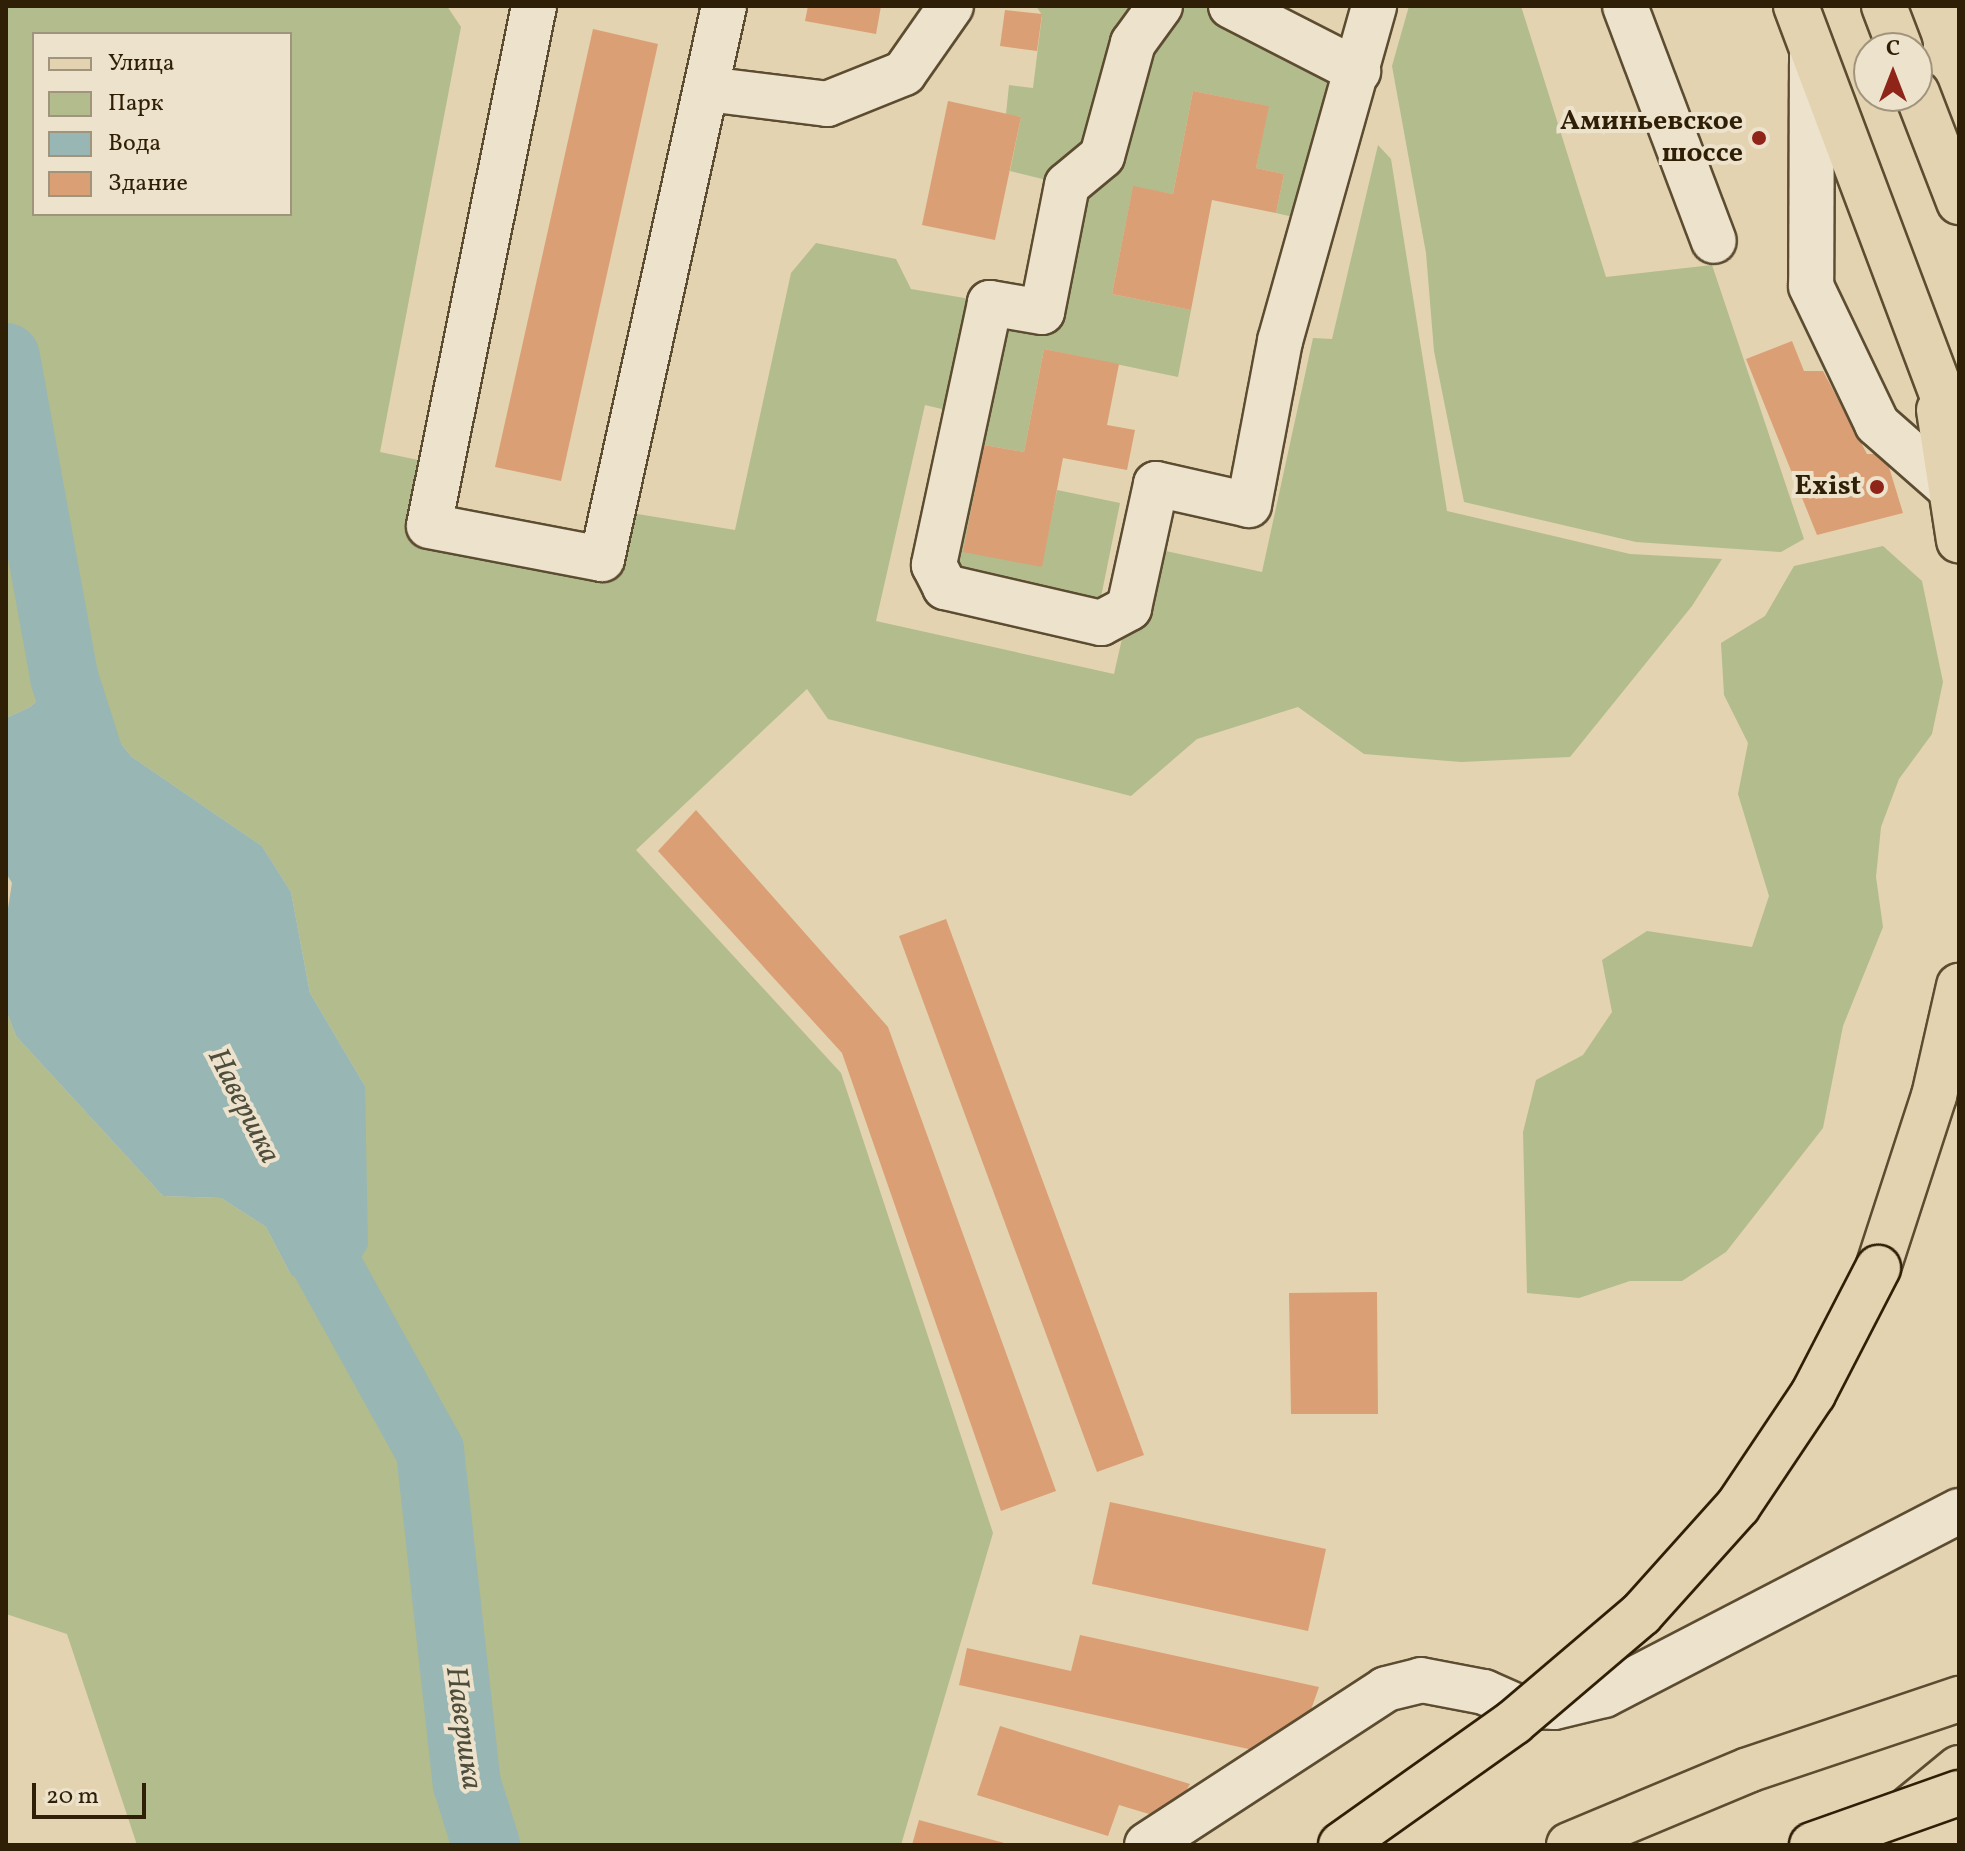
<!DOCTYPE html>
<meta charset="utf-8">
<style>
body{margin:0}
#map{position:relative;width:1965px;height:1851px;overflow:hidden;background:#e3d3b0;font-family:Vollkorn,serif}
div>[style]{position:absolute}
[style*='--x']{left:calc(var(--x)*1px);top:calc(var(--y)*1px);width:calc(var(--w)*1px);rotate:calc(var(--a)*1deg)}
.green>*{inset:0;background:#b3bc8c}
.water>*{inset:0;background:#97b6b4}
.river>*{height:68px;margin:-34px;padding:0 34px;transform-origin:34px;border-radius:34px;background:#97b6b4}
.building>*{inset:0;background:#db9f75}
.roads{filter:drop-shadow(2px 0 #5c4c31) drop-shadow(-2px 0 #5c4c31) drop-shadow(0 2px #5c4c31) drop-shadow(0 -2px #5c4c31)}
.minor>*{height:44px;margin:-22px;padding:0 22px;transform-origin:22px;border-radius:22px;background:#ede2cc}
.major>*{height:44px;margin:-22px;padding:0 22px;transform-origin:22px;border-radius:22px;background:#e3d3b0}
.bridges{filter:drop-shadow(2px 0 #2f1f07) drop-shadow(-2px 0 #2f1f07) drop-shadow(0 2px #2f1f07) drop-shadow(0 -2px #2f1f07)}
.major-bridge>*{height:44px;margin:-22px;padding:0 22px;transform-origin:22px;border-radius:22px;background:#e3d3b0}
.dots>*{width:22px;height:22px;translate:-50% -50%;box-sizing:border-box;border:4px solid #ede2cc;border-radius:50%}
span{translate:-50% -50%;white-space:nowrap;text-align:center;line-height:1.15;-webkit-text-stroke:8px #ede2cc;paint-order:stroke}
.poi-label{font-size:28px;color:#2f1f07;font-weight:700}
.right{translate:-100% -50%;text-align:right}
.water-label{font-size:30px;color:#4e4c3b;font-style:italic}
.frame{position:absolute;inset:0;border:8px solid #2f1f07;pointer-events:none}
.legend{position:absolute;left:32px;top:32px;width:260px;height:184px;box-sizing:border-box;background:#ede2cc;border:2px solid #a1947d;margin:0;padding:10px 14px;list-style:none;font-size:24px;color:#2f1f07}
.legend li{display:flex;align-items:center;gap:16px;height:40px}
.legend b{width:40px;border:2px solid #a1947d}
.north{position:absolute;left:1853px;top:32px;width:80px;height:80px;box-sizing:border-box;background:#ede2cc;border:2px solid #a1947d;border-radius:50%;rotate:0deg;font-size:22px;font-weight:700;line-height:32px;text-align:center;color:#2f1f07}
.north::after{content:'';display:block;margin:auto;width:28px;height:36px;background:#8f2418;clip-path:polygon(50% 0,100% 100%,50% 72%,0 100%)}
.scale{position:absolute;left:32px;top:1783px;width:114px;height:36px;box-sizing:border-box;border:4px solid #2f1f07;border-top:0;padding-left:10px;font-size:24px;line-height:28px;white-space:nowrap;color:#2f1f07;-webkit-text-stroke:6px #ede2cc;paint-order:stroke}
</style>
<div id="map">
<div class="green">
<i style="clip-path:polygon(evenodd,6px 6px,447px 6px,461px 27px,380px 452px,442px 465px,429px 525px,601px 558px,613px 510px,735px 530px,791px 273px,816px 243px,896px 259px,911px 289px,1042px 311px,1067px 185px,1010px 171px,1021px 117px,1006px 114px,1009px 85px,1033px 88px,1042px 15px,1036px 6px,1228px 6px,1347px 65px,1306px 220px,1276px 213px,1284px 174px,1256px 168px,1268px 106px,1193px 91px,1173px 194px,1133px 187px,1112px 294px,1191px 310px,1178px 377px,1044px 349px,1024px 452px,984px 445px,1041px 567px,1057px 490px,1120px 503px,1100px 602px,934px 565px,967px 415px,925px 405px,876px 621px,1114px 674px,1143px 546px,1262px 572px,1313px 338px,1332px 339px,1378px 145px,1391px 159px,1447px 511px,1630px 554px,1722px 559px,1692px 606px,1570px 757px,1461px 762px,1364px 754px,1298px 707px,1197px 739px,1131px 796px,828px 719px,807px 689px,636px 850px,841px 1073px,993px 1533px,901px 1845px,137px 1845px,67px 1634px,6px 1614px,6px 1010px,16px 1036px,163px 1196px,221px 1198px,266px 1227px,291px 1275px,365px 1086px,310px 993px,291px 892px,262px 846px,132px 757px,64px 677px,30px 707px,6px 718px,6px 6px,34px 34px,290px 34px,290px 214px,34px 214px,34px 34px)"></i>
<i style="clip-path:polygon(1409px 6px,1521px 6px,1606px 277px,1712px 265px,1804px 539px,1781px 552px,1636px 542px,1464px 502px,1434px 351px,1426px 253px,1392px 66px)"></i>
<i style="clip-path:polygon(1883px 546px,1922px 581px,1943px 682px,1932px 734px,1899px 779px,1881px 827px,1876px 877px,1883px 927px,1843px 1026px,1823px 1128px,1726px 1252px,1682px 1281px,1630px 1281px,1579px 1298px,1527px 1293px,1523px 1132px,1536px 1080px,1583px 1055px,1612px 1012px,1602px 960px,1647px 931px,1752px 947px,1769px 896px,1738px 794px,1748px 743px,1724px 695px,1721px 643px,1765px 616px,1794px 566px)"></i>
</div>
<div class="water">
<i style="clip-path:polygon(64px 677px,132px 757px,262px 846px,291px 892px,310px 993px,365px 1086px,368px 1246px,341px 1293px,291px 1275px,266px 1227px,221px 1198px,163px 1196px,16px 1036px,6px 1010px,6px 921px,12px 883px,6px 873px,6px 718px,30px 707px)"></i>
</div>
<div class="river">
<i style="--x:6;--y:357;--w:325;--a:79.7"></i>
<i style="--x:64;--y:677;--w:92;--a:72.3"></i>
<i style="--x:296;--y:1209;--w:277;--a:61"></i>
<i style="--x:430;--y:1451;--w:335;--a:83.7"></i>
<i style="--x:467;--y:1784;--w:64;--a:72.7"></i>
</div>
<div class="building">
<i style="clip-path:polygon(808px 6px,881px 6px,876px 34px,805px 21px)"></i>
<i style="clip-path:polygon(1005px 10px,1042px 14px,1037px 51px,1000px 46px)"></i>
<i style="clip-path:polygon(593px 29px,658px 44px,561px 481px,495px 467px)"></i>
<i style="clip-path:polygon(1193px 91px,1269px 106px,1256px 168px,1284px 174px,1276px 213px,1212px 200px,1191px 310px,1112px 294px,1133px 186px,1173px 194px)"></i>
<i style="clip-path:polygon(948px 101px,1021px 117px,995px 240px,922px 225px)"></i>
<i style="clip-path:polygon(1792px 341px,1804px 371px,1823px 371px,1867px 454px,1885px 454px,1903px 513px,1817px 535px,1746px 359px)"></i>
<i style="clip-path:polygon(1044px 349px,1119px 364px,1107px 425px,1135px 430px,1127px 470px,1063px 458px,1042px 567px,963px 552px,984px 445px,1024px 452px)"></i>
<i style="clip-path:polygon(696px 810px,888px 1027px,1056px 1491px,1001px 1511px,842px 1053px,658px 851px)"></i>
<i style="clip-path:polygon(946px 919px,1144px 1455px,1097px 1472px,899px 936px)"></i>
<i style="clip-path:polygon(1377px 1292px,1378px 1414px,1291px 1414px,1289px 1293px)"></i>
<i style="clip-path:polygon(1110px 1502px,1326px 1549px,1308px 1631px,1092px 1584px)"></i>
<i style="clip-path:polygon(1080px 1635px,1319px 1687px,1306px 1724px,1262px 1752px,959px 1685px,967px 1648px,1071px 1671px)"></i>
<i style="clip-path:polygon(1000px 1726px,1190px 1784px,1169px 1820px,1119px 1805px,1108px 1836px,977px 1795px)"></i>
<i style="clip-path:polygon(919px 1820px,1008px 1844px,1007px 1845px,912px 1845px)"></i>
</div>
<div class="roads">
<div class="minor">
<i style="--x:534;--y:6;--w:530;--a:101.42"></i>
<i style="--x:429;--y:526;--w:176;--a:10.8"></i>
<i style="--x:602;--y:559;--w:566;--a:-77.56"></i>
<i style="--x:1160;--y:6;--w:46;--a:126.1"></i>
<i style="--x:1133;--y:43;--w:117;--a:105.3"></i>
<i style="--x:1102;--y:156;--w:45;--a:140.4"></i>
<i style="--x:1067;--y:185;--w:129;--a:101.1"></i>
<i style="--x:1042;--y:312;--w:53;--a:-170.2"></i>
<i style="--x:990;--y:303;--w:268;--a:102.1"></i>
<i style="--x:934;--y:565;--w:25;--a:63"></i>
<i style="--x:945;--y:587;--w:160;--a:13"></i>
<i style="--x:1101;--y:623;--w:32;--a:-28"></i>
<i style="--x:1129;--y:608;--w:127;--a:-77.7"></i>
<i style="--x:1156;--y:484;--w:95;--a:12.7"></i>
<i style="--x:1249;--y:505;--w:167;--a:-79.3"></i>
<i style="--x:1280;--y:341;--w:348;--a:-74.3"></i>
<i style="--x:1231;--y:6;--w:143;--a:27.1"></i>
<i style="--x:1625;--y:6;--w:251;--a:69.3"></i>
<i style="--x:1812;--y:55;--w:231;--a:90.2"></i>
<i style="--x:1811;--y:286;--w:153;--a:64.4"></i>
<i style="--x:1877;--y:424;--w:100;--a:41.3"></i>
<i style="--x:707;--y:89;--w:121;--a:7.1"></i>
<i style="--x:827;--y:104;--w:83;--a:-21.9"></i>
<i style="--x:904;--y:73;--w:82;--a:-55"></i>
<i style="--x:1147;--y:1845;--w:285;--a:-33.1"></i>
<i style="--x:1386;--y:1689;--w:36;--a:-14"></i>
<i style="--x:1421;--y:1680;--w:64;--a:10.8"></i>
<i style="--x:1484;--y:1692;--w:34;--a:24"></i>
<i style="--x:1515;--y:1706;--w:39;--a:1"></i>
<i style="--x:1554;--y:1707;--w:51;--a:-13.5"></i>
<i style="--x:1604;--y:1695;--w:400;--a:-27.4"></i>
</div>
<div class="major">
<i style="--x:1796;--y:6;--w:463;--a:69.4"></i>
<i style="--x:1884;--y:6;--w:45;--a:69.1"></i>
<i style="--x:1917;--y:93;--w:117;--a:68.9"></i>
<i style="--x:1939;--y:410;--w:132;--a:81.3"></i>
<i style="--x:1878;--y:1268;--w:181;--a:-72"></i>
<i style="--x:1934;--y:1096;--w:113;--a:-77.2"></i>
<i style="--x:1908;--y:1810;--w:66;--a:-39.5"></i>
<i style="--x:1569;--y:1845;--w:194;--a:-22.7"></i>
<i style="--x:1748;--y:1770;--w:223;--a:-18.6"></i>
</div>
</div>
<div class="bridges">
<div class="major-bridge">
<i style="--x:1341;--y:1845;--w:212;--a:-35.4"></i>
<i style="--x:1514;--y:1722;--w:167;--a:-40.4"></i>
<i style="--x:1641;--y:1614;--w:145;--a:-48.1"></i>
<i style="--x:1738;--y:1506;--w:135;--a:-56.2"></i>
<i style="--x:1813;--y:1394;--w:142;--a:-62.7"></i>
<i style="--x:1812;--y:1845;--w:156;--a:-19.5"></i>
</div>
</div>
<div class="dots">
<i style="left:1759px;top:138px;background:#8f2418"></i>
<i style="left:1877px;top:487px;background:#8f2418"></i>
</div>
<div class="poi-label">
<span class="right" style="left:1743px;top:138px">Аминьевское<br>шоссе</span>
<span class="right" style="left:1861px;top:487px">Exist</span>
</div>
<div class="water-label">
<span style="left:243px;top:1106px;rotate:63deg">Навершка</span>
<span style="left:463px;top:1728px;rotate:82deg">Навершка</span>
</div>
<div class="frame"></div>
<ul class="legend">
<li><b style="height:10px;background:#e3d3b0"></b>Улица</li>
<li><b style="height:22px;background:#b3bc8c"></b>Парк</li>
<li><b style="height:22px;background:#97b6b4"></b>Вода</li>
<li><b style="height:22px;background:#db9f75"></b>Здание</li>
</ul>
<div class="north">С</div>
<div class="scale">20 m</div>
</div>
